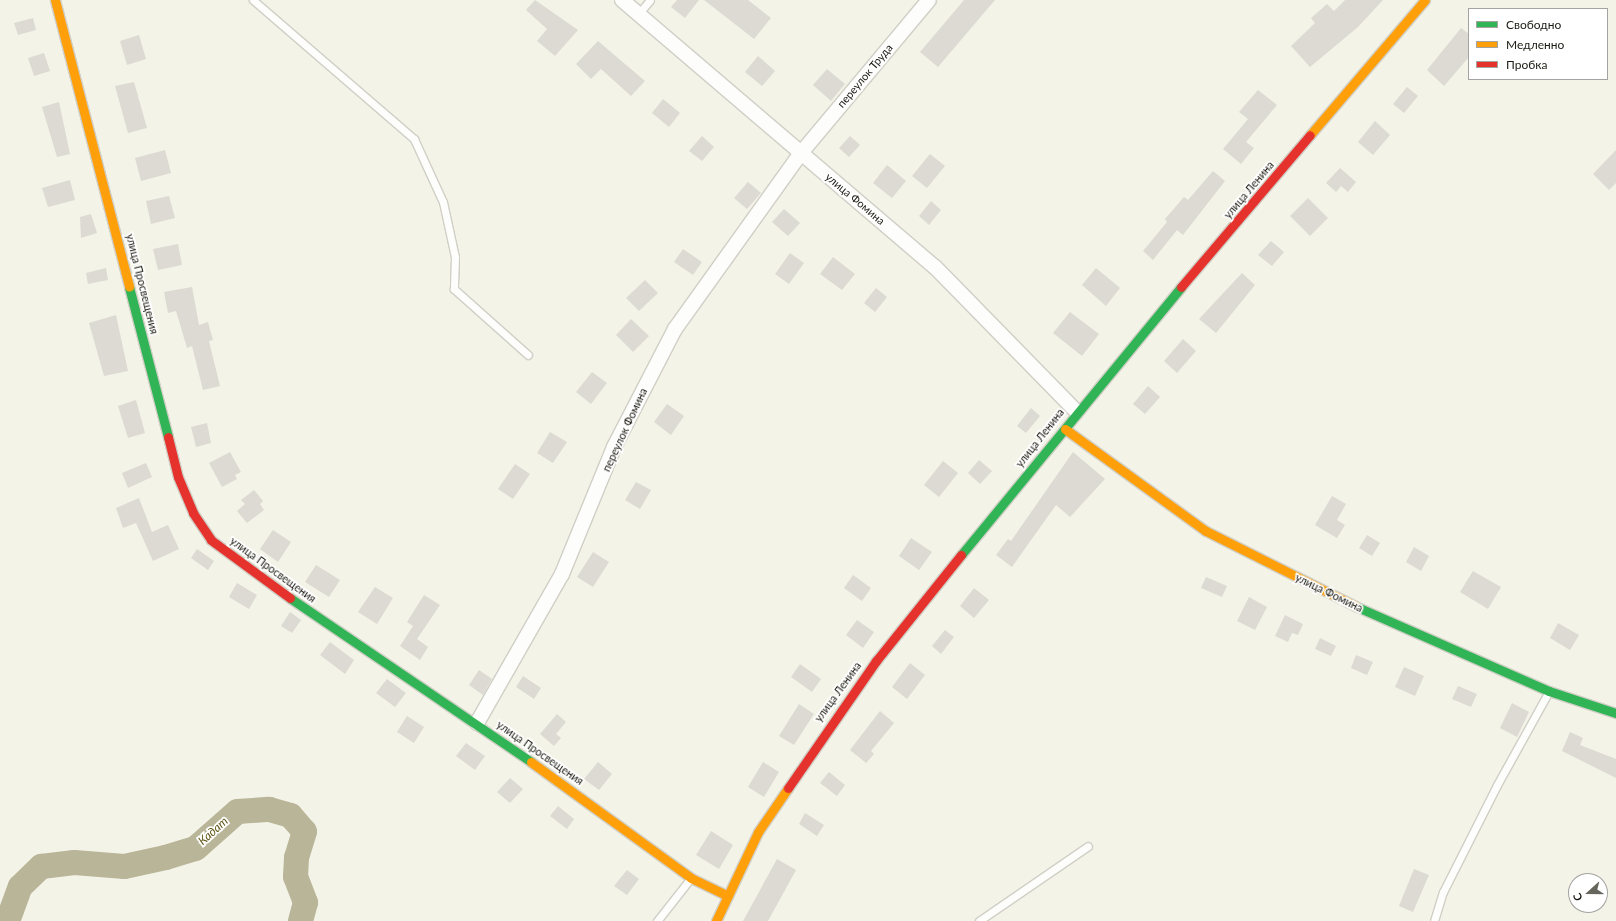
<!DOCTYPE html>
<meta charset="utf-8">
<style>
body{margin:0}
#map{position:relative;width:1616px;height:921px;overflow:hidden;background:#f4f3e8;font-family:Lato,sans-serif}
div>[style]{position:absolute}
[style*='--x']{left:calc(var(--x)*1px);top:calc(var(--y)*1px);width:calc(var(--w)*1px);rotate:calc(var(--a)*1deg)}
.river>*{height:25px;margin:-12.5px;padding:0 12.5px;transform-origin:12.5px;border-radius:12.5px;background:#b9b598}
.building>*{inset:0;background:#dcdad2}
.roads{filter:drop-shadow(1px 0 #d0cfc6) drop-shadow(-1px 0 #d0cfc6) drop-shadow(0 1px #d0cfc6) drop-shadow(0 -1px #d0cfc6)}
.lane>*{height:7px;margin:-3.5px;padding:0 3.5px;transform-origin:3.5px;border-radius:3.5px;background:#fdfdfc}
.street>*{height:14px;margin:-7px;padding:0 7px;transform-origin:7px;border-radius:7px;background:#fdfdfc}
.fast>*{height:9px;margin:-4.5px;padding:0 4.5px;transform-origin:4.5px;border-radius:4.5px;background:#30b455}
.slow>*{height:9px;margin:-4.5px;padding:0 4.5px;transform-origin:4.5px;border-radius:4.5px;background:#ff9f0a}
.jam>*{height:9px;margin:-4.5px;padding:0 4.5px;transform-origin:4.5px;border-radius:4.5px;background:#e5322d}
span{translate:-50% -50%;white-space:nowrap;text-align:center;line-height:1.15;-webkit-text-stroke:3.5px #fff;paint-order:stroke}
.street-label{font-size:11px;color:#1b1a12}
.water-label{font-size:12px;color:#63581a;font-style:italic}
.legend{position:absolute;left:1468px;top:8px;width:140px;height:72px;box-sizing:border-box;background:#fff;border:1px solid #a4a3a0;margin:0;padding:5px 7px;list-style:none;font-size:12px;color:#1b1a12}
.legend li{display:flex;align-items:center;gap:8px;height:20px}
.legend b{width:20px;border:1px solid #a4a3a0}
.north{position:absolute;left:1568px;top:873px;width:40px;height:40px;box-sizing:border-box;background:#fff;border:1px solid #a4a3a0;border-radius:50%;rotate:249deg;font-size:11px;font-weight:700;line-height:16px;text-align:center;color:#1b1a12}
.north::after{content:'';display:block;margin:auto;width:14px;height:18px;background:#67665d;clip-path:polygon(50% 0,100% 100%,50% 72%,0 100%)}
</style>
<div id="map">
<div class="river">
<i style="--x:7;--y:921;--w:37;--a:-70"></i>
<i style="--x:20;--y:886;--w:29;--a:-44"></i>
<i style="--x:41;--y:866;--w:33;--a:-7"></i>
<i style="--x:74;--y:862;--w:50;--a:4.6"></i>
<i style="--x:124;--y:866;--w:42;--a:-12.4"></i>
<i style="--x:165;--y:857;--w:31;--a:-17"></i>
<i style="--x:195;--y:848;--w:56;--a:-41.4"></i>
<i style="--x:237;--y:811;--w:32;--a:-4"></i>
<i style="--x:269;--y:809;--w:22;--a:16"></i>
<i style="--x:290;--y:815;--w:21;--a:49"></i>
<i style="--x:304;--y:831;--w:27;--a:107"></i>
<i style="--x:296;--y:857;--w:19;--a:93"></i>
<i style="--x:295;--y:876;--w:28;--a:69"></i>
<i style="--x:305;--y:902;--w:20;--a:105"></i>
</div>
<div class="building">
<i style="clip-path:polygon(535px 0,578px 30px,555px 56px,537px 41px,547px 29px,526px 10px)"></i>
<i style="clip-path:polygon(677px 0,699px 0,685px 18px,671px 7px)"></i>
<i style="clip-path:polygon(704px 0,748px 0,771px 18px,754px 39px)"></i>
<i style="clip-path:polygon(964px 0,995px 0,938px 67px,920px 52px)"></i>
<i style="clip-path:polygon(1345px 0,1383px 0,1358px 27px,1310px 67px,1291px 46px,1315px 23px,1311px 18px,1327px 4px,1334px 11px)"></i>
<i style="clip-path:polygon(33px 18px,36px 30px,18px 35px,14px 23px)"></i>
<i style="clip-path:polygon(1461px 28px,1469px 34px,1469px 57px,1444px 86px,1427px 70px)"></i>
<i style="clip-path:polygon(139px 35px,146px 59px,127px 65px,120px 41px)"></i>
<i style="clip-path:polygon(598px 41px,645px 81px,631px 96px,601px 69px,591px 79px,576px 64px)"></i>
<i style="clip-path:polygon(44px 53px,50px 71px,34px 76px,28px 58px)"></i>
<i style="clip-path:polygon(758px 56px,775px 71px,762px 86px,745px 72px)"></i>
<i style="clip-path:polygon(827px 69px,845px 84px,831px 101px,813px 85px)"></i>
<i style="clip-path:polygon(134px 82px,147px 128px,128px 133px,115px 86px)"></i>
<i style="clip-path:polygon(1407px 87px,1418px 96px,1404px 113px,1393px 104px)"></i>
<i style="clip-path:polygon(1258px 90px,1277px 105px,1246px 142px,1254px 148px,1241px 164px,1223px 149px,1248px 119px,1239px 112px)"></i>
<i style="clip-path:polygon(663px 99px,680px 113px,669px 127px,652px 113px)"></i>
<i style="clip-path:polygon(59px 102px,70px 154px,57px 157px,42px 107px)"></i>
<i style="clip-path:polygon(1375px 121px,1390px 135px,1373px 155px,1358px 142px)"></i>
<i style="clip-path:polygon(702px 136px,714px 147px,702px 161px,689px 151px)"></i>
<i style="clip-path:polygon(850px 136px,860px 145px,849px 157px,839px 148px)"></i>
<i style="clip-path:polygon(165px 150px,171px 173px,141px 181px,135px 158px)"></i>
<i style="clip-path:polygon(1616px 150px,1616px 183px,1609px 190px,1593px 174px)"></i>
<i style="clip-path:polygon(930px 154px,945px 166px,927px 188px,912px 176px)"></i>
<i style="clip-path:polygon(887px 165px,906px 181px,892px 198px,873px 183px)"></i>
<i style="clip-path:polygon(1340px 168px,1356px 182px,1348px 192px,1341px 186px,1336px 192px,1326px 183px)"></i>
<i style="clip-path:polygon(1213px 171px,1225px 181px,1183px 235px,1177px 230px,1153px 260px,1143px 251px,1167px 222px,1165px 219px,1184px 197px,1188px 200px)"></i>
<i style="clip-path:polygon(70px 180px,75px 200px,48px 207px,42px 188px)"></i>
<i style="clip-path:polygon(748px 182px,761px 193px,747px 209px,734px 198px)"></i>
<i style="clip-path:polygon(169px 196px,175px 218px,151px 224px,146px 201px)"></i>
<i style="clip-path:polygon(1308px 198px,1328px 218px,1310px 236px,1290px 216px)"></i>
<i style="clip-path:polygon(931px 201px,941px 210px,929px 225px,919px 216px)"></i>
<i style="clip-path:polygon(784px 209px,800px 223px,788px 236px,772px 222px)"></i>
<i style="clip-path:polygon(91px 214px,97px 233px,81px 238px,80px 217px)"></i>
<i style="clip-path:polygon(1271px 241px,1284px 252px,1272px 266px,1258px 255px)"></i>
<i style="clip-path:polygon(178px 244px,182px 265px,158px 270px,153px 249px)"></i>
<i style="clip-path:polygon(683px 249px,702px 262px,693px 275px,674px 262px)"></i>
<i style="clip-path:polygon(790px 253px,804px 263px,789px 284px,775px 274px)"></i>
<i style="clip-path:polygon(833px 257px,855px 274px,842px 290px,820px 274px)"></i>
<i style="clip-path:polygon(106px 268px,108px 280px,88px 284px,86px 273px)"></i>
<i style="clip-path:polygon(1096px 268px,1120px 288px,1106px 306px,1082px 285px)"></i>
<i style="clip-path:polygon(1242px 273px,1255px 285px,1216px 333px,1199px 319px)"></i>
<i style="clip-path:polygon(645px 280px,658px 293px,639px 311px,626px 298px)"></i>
<i style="clip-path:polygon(192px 287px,199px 325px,208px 322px,213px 340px,209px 341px,220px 386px,203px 390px,192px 346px,187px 348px,176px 311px,168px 313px,164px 292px)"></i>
<i style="clip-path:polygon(876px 288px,887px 297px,875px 312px,864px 303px)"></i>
<i style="clip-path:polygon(1070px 312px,1099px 334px,1082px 356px,1053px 333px)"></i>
<i style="clip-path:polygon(116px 315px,128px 371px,104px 376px,89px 323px)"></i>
<i style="clip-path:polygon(631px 319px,649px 336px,633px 352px,616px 335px)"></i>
<i style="clip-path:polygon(1183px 339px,1196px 351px,1177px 373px,1164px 361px)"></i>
<i style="clip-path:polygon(592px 372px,607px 383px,591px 404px,576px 392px)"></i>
<i style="clip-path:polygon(1148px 386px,1160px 397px,1145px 414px,1133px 404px)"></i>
<i style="clip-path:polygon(136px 400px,145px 433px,128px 438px,118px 406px)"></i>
<i style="clip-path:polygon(667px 404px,684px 416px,671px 435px,654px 422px)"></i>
<i style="clip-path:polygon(1031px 408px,1040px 416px,1026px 433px,1017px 426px)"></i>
<i style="clip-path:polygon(207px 423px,211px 443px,196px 447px,191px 427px)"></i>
<i style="clip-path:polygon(550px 432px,567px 442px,553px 463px,537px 453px)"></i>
<i style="clip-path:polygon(230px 452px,241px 472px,235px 475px,237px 479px,222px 487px,209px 463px)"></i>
<i style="clip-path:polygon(1073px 452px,1105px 479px,1070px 517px,1056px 505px,1012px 567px,996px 555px,1008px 539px,1011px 541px)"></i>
<i style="clip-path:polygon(979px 460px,992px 471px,980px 484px,968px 473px)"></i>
<i style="clip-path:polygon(943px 461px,958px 473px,939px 497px,924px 485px)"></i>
<i style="clip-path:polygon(146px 463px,152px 477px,128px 488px,122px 473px)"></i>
<i style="clip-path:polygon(515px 464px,530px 474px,513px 499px,498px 489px)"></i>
<i style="clip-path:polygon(636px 482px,651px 490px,640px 509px,625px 500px)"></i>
<i style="clip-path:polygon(254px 490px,263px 501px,260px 504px,264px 510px,247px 523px,237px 511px,245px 504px,241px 500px)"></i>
<i style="clip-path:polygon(1332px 496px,1346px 504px,1337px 520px,1345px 525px,1337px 538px,1315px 525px)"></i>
<i style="clip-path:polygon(139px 498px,152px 532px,168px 525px,179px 549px,153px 561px,136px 523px,123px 528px,116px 508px)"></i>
<i style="clip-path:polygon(273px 530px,291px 542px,278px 562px,260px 549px)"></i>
<i style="clip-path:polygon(1367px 535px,1380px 543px,1372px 556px,1359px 548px)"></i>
<i style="clip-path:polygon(911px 538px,932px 552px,919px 570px,899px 556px)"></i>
<i style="clip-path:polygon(1414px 547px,1429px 556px,1421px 571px,1406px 562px)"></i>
<i style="clip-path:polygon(197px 549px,214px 561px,208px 570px,191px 558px)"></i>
<i style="clip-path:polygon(593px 552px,609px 562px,593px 587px,577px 577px)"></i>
<i style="clip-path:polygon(316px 565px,340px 580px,329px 597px,305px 582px)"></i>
<i style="clip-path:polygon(1473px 571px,1501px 587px,1488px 609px,1460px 592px)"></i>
<i style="clip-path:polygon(853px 575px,871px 588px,862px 601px,844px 588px)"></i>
<i style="clip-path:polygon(1206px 577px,1227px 586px,1222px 597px,1201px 588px)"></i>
<i style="clip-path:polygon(237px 583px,257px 595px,249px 609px,229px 597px)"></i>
<i style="clip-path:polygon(375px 587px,393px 598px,377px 624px,358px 612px)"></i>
<i style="clip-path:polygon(974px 588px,989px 600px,974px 618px,960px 606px)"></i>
<i style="clip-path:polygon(424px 595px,440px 605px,417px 639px,428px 647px,420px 660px,400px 646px,413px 626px,407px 622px)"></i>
<i style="clip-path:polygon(1249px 597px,1267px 607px,1255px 630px,1237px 621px)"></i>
<i style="clip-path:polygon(290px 612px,301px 620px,292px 633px,281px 626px)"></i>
<i style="clip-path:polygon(1285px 615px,1303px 624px,1298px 635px,1292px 633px,1288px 642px,1275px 636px)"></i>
<i style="clip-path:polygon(857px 620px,874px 632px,863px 648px,846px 635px)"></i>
<i style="clip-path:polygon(1558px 623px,1579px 635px,1570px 650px,1550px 638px)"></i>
<i style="clip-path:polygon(945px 630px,954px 637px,941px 654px,932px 646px)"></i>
<i style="clip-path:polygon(1320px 638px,1336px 646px,1331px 656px,1315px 649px)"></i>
<i style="clip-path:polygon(330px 642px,354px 660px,345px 674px,320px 655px)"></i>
<i style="clip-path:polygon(1356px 655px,1373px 662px,1367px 675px,1351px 668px)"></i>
<i style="clip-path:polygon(910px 663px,925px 675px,907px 699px,892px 687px)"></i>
<i style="clip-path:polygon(800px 664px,821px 679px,812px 692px,791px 677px)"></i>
<i style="clip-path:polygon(1404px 667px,1424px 676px,1415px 696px,1395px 687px)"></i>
<i style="clip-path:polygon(479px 670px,492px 679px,483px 695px,469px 685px)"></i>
<i style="clip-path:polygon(523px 676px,541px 688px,534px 699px,516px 687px)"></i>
<i style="clip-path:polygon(387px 679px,406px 693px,395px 707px,376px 693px)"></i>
<i style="clip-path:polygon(1458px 686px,1477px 694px,1471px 707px,1452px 699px)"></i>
<i style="clip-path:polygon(1512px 703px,1529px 712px,1517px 737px,1500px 728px)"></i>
<i style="clip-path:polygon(799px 704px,814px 714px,794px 745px,779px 736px)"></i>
<i style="clip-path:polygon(880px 711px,894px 723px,871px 751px,874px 754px,866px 763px,850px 750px)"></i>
<i style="clip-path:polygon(557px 714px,566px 722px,556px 734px,561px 738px,554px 746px,540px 734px)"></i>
<i style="clip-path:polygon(407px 716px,424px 727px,414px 743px,397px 732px)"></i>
<i style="clip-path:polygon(1570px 732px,1583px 738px,1580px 745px,1616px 759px,1616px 778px,1562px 751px)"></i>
<i style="clip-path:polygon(466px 743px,485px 756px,475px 770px,456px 756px)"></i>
<i style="clip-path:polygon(598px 762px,612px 774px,599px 790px,584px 779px)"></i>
<i style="clip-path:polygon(763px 762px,779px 772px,764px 797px,748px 787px)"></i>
<i style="clip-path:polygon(829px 772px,845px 785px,837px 796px,820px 783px)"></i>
<i style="clip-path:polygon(510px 778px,523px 789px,510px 803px,497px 792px)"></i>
<i style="clip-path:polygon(558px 806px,574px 819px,567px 829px,550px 816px)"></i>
<i style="clip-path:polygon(805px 813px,824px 825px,817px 836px,799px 824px)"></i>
<i style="clip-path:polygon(711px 831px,733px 845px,719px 869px,696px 855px)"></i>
<i style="clip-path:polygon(777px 859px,796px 870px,768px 921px,743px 921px)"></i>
<i style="clip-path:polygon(1414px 869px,1429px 875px,1413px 912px,1399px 906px)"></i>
<i style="clip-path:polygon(627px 870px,639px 879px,627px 895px,614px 886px)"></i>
</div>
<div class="roads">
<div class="lane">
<i style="--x:253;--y:0;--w:213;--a:40.8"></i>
<i style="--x:414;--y:139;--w:69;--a:65.3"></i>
<i style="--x:443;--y:202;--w:56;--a:77.7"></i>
<i style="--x:455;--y:257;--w:32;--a:92"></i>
<i style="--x:454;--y:289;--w:99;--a:41.7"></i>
<i style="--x:638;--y:14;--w:18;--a:-49"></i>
<i style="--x:657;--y:921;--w:53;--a:-51.8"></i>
<i style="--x:979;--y:921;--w:132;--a:-34.5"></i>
<i style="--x:1434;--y:921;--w:30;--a:-73"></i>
<i style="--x:1443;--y:892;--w:120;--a:-63.2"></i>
<i style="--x:1497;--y:785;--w:105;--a:-61"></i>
</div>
<div class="street">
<i style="--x:622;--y:0;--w:411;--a:40.5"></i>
<i style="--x:935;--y:267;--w:202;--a:45.6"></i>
<i style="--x:477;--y:723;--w:172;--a:-60.3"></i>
<i style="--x:562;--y:574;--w:137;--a:-67.7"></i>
<i style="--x:614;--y:447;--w:133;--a:-62.7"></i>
<i style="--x:675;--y:329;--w:216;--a:-54.4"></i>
<i style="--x:801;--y:153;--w:199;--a:-50.1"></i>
</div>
<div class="fast">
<i style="--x:129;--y:287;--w:155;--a:75.4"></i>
<i style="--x:961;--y:555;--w:347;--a:-50.6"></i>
<i style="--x:290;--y:598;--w:292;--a:34.2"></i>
<i style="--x:1355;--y:606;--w:212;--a:23.7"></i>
<i style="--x:1549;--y:691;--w:71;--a:18.2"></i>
</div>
<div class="slow">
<i style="--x:55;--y:0;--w:296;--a:75.5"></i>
<i style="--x:1310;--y:135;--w:177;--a:-49.6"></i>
<i style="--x:1065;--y:429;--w:174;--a:35.9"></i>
<i style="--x:1206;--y:531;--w:167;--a:26.7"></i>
<i style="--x:531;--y:762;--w:198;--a:35.9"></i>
<i style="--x:691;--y:878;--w:41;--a:25.9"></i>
<i style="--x:716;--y:921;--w:98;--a:-64.7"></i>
<i style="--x:758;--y:832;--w:53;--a:-55.7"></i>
</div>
<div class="jam">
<i style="--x:1181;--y:287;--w:199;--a:-49.7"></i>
<i style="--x:168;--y:437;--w:41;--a:76"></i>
<i style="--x:178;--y:477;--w:39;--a:67"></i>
<i style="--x:193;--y:513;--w:32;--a:56"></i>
<i style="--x:211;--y:540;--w:98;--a:36.3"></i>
<i style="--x:788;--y:788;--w:155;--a:-55.3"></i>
<i style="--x:876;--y:661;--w:136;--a:-51.3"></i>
</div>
</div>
<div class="street-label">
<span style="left:865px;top:76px;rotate:-50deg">переулок Труда</span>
<span style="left:1249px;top:190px;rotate:-50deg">улица Ленина</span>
<span style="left:855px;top:199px;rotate:40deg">улица Фомина</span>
<span style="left:142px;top:284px;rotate:76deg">улица Просвещения</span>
<span style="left:625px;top:430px;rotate:-65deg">переулок Фомина</span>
<span style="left:1040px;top:438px;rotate:-52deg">улица Ленина</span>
<span style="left:273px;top:570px;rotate:36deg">улица Просвещения</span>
<span style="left:1329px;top:593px;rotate:26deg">улица Фомина</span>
<span style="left:838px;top:692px;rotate:-54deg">улица Ленина</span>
<span style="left:540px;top:753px;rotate:35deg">улица Просвещения</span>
</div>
<div class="water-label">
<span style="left:213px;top:831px;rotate:-42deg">Кадат</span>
</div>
<ul class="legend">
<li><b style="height:5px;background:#30b455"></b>Свободно</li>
<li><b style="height:5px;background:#ff9f0a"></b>Медленно</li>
<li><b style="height:5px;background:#e5322d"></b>Пробка</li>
</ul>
<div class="north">С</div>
</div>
